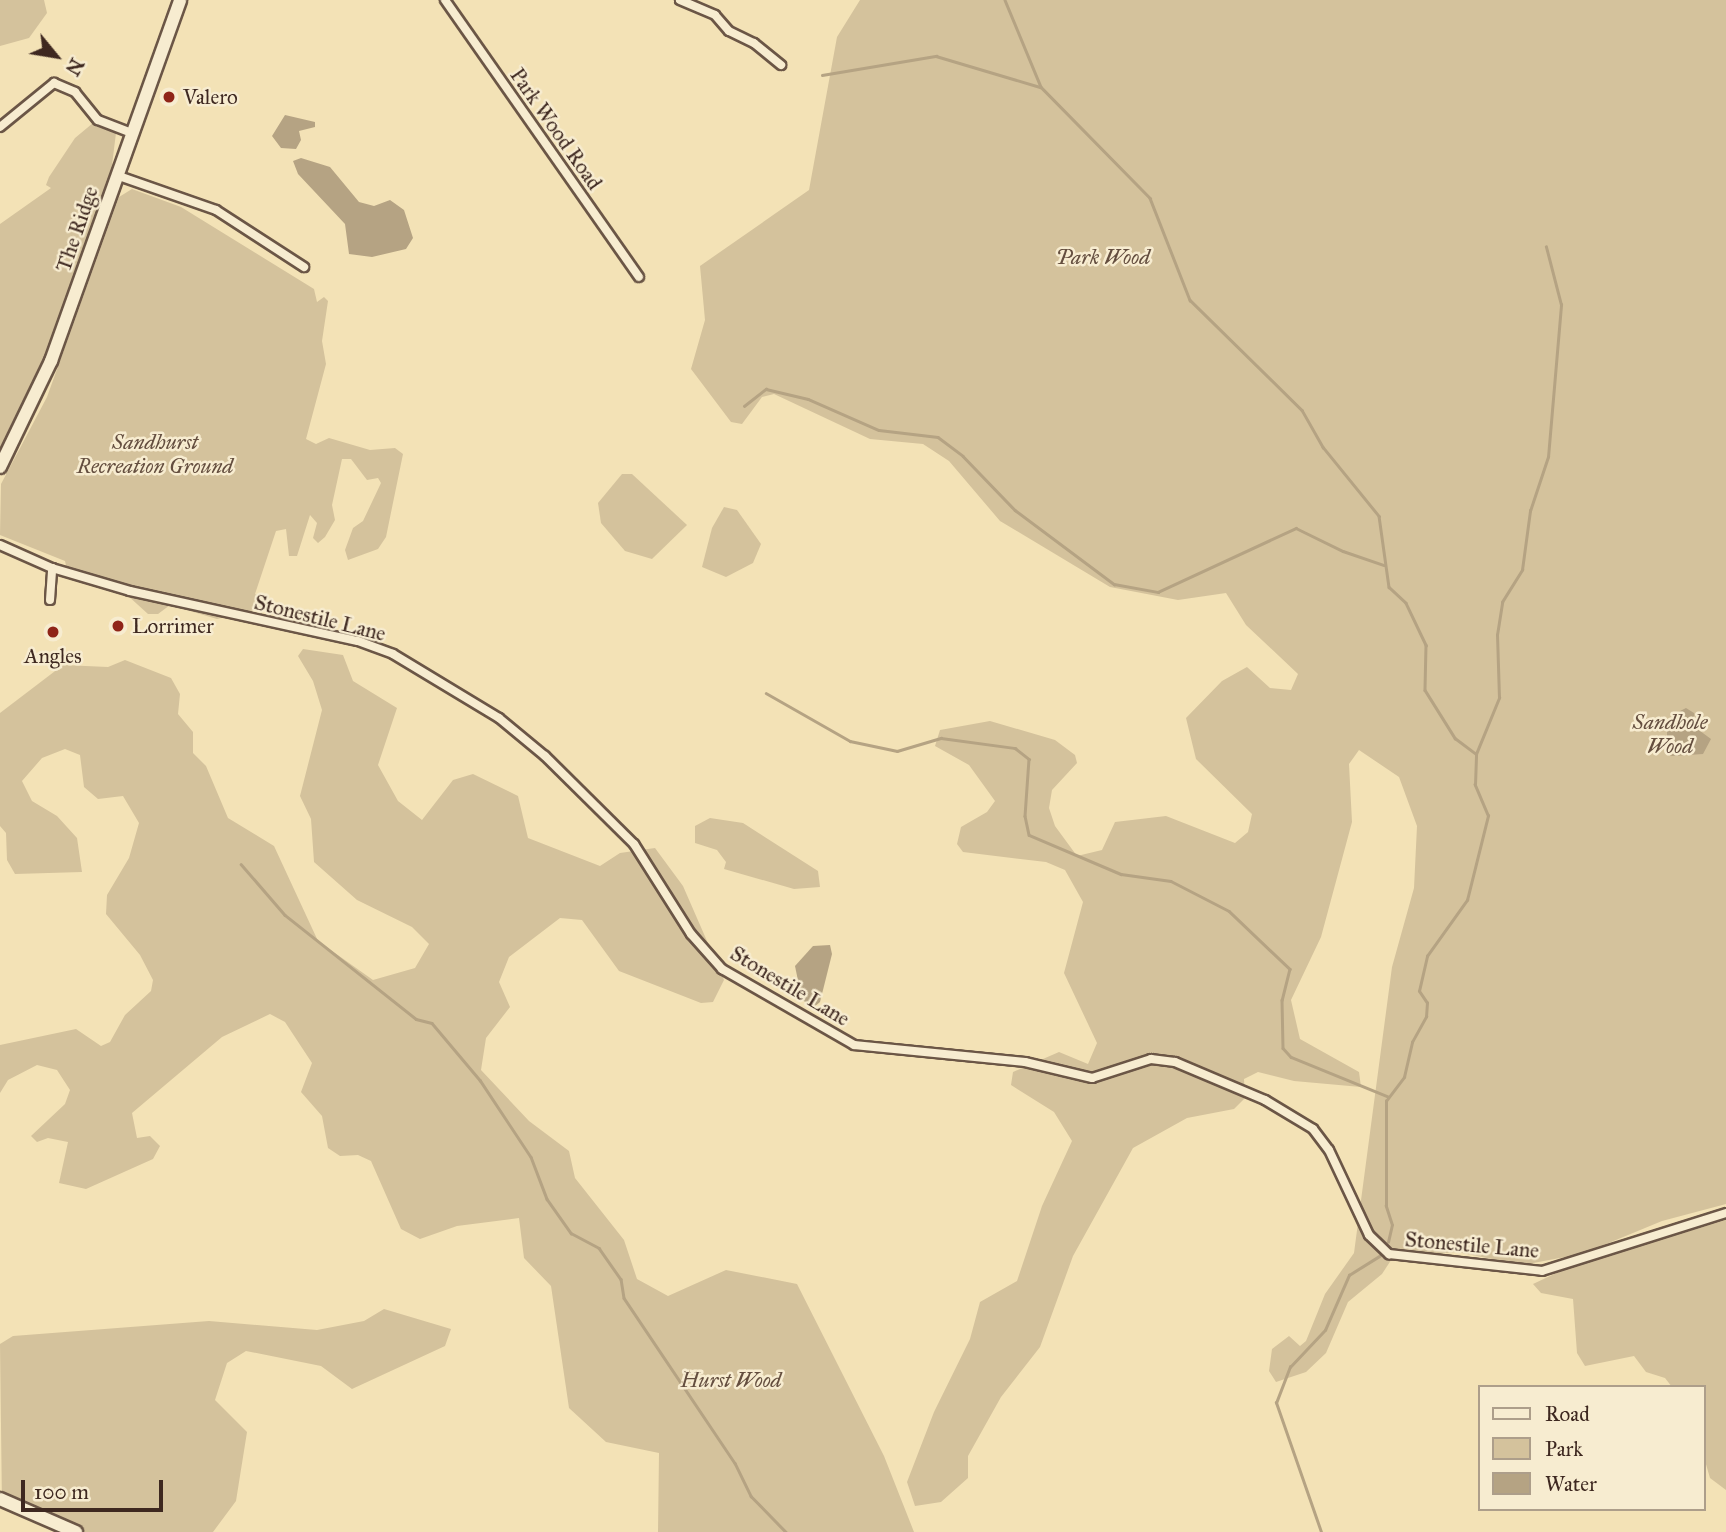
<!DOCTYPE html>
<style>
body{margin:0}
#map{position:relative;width:1726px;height:1532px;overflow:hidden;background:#f3e2b6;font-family:"IM FELL Great Primer",serif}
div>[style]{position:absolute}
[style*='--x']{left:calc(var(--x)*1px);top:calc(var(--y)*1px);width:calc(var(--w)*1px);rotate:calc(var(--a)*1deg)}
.green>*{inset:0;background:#d4c29c}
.water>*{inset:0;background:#b5a383}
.stream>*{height:2.5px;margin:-1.25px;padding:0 1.25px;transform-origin:1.25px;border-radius:1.25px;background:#b5a383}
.roads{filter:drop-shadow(2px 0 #6b5646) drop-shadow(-2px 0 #6b5646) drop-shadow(0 2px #6b5646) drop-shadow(0 -2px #6b5646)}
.street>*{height:8px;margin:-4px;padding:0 4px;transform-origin:4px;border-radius:4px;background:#f7ecd0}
.secondary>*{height:12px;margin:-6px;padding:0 6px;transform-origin:6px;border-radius:6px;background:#f7ecd0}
.dots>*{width:19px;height:19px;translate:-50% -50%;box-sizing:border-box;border:4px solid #f7ecd0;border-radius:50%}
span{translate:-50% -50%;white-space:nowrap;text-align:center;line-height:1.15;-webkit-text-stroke:5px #f7ecd0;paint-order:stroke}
.poi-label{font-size:21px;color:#3e2820}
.left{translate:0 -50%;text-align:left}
.street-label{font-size:21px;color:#3e2820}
.park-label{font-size:21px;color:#644e3f;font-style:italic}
.legend{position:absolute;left:1478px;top:1385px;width:228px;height:126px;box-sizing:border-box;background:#f7ecd0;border:2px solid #ad9e8a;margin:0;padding:9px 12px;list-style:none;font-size:21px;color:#3e2820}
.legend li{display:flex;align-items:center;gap:14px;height:35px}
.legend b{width:35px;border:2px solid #ad9e8a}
.north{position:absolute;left:21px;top:21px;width:70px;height:70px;-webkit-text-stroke:5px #f7ecd0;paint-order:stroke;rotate:120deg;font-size:19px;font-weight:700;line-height:28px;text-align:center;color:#3e2820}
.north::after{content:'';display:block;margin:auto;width:24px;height:32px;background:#3e2820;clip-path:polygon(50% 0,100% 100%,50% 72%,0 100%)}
.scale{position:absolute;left:21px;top:1480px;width:142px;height:32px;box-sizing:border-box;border:4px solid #3e2820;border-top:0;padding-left:9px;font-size:21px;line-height:24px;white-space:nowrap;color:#3e2820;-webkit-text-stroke:5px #f7ecd0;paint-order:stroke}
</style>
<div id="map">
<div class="green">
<i style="clip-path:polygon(0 0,44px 0,47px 13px,29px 38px,0 46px)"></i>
<i style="clip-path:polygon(860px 0,1726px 0,1726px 1204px,1662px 1221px,1599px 1247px,1606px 1256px,1726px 1220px,1726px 1490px,1710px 1478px,1703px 1454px,1703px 1387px,1672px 1387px,1665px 1378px,1646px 1372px,1634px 1356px,1585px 1366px,1577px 1353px,1573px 1299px,1541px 1293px,1533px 1284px,1565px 1269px,1565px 1257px,1522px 1265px,1457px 1252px,1413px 1256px,1397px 1251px,1382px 1274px,1348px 1302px,1326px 1353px,1306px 1372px,1276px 1382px,1269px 1371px,1272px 1349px,1289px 1336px,1300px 1346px,1306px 1341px,1325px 1294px,1354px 1253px,1392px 967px,1414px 888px,1417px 826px,1399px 777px,1359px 750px,1349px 764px,1352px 822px,1321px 937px,1291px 1000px,1300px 1039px,1359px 1072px,1361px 1087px,1294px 1081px,1258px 1072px,1244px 1079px,1245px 1098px,1234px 1109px,1187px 1118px,1133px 1148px,1073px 1256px,1040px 1347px,1001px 1397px,968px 1456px,968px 1478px,941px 1502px,915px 1506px,907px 1482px,934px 1412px,970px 1339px,980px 1302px,1017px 1281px,1042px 1206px,1072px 1141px,1054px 1112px,1011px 1085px,1013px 1072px,1059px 1052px,1088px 1064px,1097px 1043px,1064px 973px,1083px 902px,1065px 870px,1046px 862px,963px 852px,957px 844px,961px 827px,987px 812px,995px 801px,969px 765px,935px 746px,940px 730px,990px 721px,1055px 740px,1075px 755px,1077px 763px,1052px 790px,1049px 808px,1055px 826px,1077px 856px,1102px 850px,1115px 822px,1166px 816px,1235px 843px,1248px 832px,1252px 814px,1196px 759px,1186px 718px,1222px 681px,1247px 667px,1270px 688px,1291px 690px,1298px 674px,1246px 625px,1226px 593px,1178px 600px,1110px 587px,1000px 521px,949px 461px,923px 444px,870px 439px,774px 394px,762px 397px,742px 424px,731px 422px,691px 369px,705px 320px,700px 266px,809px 190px,837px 37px)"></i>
<i style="clip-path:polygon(93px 123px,106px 123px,116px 133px,111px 173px,43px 376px,0 460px,0 224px,51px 188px,46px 185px,49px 177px,75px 138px)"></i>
<i style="clip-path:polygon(132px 189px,181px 207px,314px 289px,317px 302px,324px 297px,328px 301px,322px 341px,326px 364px,306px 439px,316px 444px,329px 438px,370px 450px,395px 448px,403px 454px,386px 537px,378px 549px,348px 560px,345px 550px,353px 528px,363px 521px,381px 483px,378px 478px,367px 480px,351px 459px,342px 459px,332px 505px,335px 520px,325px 537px,318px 543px,313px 538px,317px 523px,310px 515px,297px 556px,289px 556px,286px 529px,276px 531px,255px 594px,268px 599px,267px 607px,217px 619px,170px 605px,158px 614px,148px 614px,126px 594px,68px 574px,65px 561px,0 535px,1px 484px,47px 397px,119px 197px)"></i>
<i style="clip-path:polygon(622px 474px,632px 474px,687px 525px,652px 559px,625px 551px,601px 523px,598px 503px)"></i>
<i style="clip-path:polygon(724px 507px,737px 510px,761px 544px,753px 563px,726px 577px,702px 567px,712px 528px)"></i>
<i style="clip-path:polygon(303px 649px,343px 655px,353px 681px,397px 708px,378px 765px,398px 801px,422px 820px,453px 780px,473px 774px,518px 796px,528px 838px,600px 866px,620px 853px,655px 848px,683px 886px,724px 980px,713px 1002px,701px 1003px,619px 971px,582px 920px,560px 918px,509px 957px,499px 982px,510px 1007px,486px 1038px,481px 1070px,529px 1121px,569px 1151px,575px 1178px,624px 1240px,637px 1279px,668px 1296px,726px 1270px,797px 1284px,884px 1456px,914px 1532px,658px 1532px,659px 1453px,606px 1442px,569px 1408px,551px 1286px,524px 1258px,519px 1218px,457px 1226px,420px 1239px,401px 1229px,371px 1161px,358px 1155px,340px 1156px,328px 1148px,322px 1116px,301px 1092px,312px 1063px,285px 1022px,270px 1014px,222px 1037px,132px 1113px,137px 1138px,150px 1136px,160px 1146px,153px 1159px,86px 1189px,59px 1183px,68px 1142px,48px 1138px,37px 1142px,31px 1136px,65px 1104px,70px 1090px,57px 1070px,37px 1065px,8px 1080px,0 1093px,0 1045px,76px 1029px,101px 1046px,110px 1042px,125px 1015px,151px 991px,153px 980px,140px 955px,106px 914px,107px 895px,129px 858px,139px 823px,123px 796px,98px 799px,84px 787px,80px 755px,65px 749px,42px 758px,22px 781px,32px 801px,57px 816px,77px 838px,82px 872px,15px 874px,7px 860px,6px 833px,0 826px,0 713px,63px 665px,108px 667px,125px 660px,171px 678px,180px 694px,178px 714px,193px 732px,193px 753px,206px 766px,228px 818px,274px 846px,318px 941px,373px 980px,415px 968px,429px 944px,412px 927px,357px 900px,314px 862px,311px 819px,300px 796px,322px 710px,313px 681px,298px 656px)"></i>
<i style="clip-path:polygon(710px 818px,743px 823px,818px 871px,820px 887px,794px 889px,724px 869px,726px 862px,717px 850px,695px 843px,695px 826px)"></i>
<i style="clip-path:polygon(384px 1309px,451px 1329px,445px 1346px,352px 1389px,321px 1366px,246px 1351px,227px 1363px,215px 1400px,247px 1432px,236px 1501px,213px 1532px,62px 1532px,2px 1508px,0 1344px,13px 1336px,209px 1321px,317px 1330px,364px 1321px)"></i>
</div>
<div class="water">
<i style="clip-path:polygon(285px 115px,315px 122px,315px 127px,299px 131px,301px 140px,296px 149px,281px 148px,272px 136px)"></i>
<i style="clip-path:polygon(301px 158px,330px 167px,359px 202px,374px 206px,390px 200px,404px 210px,413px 238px,406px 249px,372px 257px,349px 254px,345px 224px,298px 174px,293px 161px)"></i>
<i style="clip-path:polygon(1686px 708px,1694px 713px,1696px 728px,1711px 739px,1703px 754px,1672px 756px,1667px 754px,1667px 725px,1674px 714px)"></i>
<i style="clip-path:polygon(830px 945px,832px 954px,820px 1002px,814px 1007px,802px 1000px,795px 966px,813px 946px)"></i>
</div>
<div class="stream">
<i style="--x:1005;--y:0;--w:94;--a:67.5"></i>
<i style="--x:1041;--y:87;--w:156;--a:45.5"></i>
<i style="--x:1150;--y:198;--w:110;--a:68.6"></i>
<i style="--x:1190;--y:300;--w:157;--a:44.5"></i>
<i style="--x:1302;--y:410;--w:43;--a:60.4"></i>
<i style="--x:1323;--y:447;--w:89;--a:50.9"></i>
<i style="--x:1379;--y:516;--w:72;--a:82"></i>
<i style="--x:1389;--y:587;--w:23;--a:43"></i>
<i style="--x:1406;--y:603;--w:47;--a:64.5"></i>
<i style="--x:1426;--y:645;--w:45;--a:91.3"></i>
<i style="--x:1425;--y:690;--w:57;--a:58"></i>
<i style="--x:1455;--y:738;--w:26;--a:37"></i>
<i style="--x:822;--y:75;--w:116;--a:-9.5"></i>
<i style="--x:936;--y:56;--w:109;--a:16.6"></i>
<i style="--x:744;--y:406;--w:28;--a:-38"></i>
<i style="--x:766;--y:389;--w:43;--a:13.4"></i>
<i style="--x:808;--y:399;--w:77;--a:23.6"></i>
<i style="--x:879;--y:430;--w:59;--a:6.8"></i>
<i style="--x:938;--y:437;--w:31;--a:37"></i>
<i style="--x:963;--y:456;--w:75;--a:46.1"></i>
<i style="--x:1015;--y:510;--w:124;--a:36.8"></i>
<i style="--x:1114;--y:584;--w:45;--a:10.3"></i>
<i style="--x:1158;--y:592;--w:152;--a:-24.9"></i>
<i style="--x:1296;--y:528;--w:52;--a:26.1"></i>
<i style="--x:1343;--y:551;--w:43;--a:18.9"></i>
<i style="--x:766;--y:693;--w:97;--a:29.7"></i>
<i style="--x:850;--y:741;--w:48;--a:12"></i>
<i style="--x:897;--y:751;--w:46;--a:-16.5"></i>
<i style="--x:941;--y:738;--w:75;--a:7.7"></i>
<i style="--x:1015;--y:748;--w:18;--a:38"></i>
<i style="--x:1029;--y:759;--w:57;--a:94"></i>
<i style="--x:1025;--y:816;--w:19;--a:78"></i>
<i style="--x:1029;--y:835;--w:100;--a:23"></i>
<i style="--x:1121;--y:874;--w:50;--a:8"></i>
<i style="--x:1171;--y:881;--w:65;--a:27.3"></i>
<i style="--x:1229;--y:911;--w:84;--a:43.6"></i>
<i style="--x:1290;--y:969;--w:32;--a:104"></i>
<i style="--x:1282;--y:1000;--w:48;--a:88.8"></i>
<i style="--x:1283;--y:1048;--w:12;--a:48"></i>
<i style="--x:1291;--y:1057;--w:104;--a:22.1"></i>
<i style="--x:241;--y:864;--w:67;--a:49.2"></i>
<i style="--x:285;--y:915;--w:167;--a:38.4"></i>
<i style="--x:416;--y:1019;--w:16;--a:14"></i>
<i style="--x:432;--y:1023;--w:75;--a:49.9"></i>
<i style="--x:480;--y:1080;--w:92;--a:56.5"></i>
<i style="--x:531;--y:1157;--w:45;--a:69.1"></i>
<i style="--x:547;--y:1199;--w:42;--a:54.8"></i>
<i style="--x:571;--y:1233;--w:32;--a:28"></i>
<i style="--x:599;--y:1248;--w:38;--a:55"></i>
<i style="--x:621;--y:1279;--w:19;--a:81"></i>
<i style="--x:624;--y:1298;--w:199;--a:56.1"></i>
<i style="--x:735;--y:1463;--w:37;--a:64"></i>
<i style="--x:751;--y:1496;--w:50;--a:45.8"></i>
<i style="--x:1388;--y:1242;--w:17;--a:-77"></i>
<i style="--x:1392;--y:1225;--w:20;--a:-108"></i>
<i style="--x:1386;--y:1206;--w:105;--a:-90"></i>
<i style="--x:1386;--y:1101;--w:30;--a:-53"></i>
<i style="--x:1404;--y:1077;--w:36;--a:-77"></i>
<i style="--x:1412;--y:1042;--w:29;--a:-61"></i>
<i style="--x:1426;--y:1017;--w:14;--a:-86"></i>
<i style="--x:1427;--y:1003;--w:14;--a:-124"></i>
<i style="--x:1419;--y:991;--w:36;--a:-77"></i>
<i style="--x:1427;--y:956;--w:69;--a:-54.5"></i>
<i style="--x:1467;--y:900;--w:87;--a:-76"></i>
<i style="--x:1488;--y:816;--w:34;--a:-113"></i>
<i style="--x:1475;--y:785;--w:31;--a:-88"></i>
<i style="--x:1476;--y:754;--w:61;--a:-67.7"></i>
<i style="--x:1499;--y:698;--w:63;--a:-91.8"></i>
<i style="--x:1497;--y:635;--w:33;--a:-81"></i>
<i style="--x:1502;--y:602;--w:38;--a:-58"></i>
<i style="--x:1522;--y:570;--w:60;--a:-82.3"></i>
<i style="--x:1530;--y:511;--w:57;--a:-71.6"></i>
<i style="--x:1548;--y:457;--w:153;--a:-85.1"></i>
<i style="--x:1561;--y:305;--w:60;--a:-104.5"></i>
<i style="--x:1321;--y:1532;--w:137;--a:-109.2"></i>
<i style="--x:1276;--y:1403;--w:39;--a:-69"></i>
<i style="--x:1290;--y:1367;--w:51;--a:-46.6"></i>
<i style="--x:1325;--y:1330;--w:60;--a:-66.4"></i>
<i style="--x:1349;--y:1275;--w:36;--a:-32"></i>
</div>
<div class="roads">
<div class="street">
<i style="--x:445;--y:0;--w:338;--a:55"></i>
<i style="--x:680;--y:0;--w:38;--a:23"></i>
<i style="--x:715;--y:15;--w:21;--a:49"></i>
<i style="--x:729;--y:31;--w:28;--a:26"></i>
<i style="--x:754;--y:43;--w:35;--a:39"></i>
<i style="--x:0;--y:127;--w:70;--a:-39.2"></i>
<i style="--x:54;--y:83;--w:23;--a:23"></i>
<i style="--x:75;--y:92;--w:36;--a:51"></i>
<i style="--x:98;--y:120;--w:34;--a:21"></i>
<i style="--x:116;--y:175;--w:106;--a:19.3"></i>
<i style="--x:216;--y:210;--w:105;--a:32.9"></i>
<i style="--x:0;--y:545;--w:57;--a:23.9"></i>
<i style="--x:52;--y:568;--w:81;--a:16.4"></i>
<i style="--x:130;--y:591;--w:233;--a:12.4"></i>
<i style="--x:358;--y:641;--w:37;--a:20"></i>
<i style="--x:393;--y:654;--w:124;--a:31.1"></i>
<i style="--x:499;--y:718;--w:60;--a:39.6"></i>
<i style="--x:545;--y:756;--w:125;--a:44.7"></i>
<i style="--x:634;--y:844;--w:107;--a:57.7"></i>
<i style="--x:691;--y:934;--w:47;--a:48.5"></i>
<i style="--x:722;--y:969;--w:152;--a:29.9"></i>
<i style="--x:854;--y:1045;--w:172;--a:5.7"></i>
<i style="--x:1025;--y:1062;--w:69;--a:13.4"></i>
<i style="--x:1092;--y:1078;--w:62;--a:-17.9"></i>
<i style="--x:1151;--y:1059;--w:24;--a:7"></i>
<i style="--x:1175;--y:1062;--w:98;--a:22.9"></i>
<i style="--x:1265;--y:1100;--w:56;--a:31.1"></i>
<i style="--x:1313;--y:1129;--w:26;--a:53"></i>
<i style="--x:1329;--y:1150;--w:94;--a:64.8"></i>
<i style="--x:1369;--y:1235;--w:28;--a:44"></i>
<i style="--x:1389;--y:1254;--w:154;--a:6.3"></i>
<i style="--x:1542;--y:1271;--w:193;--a:-17.5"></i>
<i style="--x:50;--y:600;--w:32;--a:-86"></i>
</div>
<div class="secondary">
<i style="--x:0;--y:467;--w:118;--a:-64.3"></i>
<i style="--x:51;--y:361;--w:383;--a:-70.3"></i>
<i style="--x:0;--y:1499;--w:83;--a:23.5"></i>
</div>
</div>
<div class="dots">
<i style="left:169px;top:97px;background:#8f2418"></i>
<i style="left:118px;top:626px;background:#8f2418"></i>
<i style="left:53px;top:632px;background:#8f2418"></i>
</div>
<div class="poi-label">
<span class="left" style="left:183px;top:97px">Valero</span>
<span class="left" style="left:132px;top:626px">Lorrimer</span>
<span style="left:53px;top:656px">Angles</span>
</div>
<div class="street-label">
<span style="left:556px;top:129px;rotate:55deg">Park Wood Road</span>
<span style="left:77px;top:229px;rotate:-71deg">The Ridge</span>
<span style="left:320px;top:618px;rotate:14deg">Stonestile Lane</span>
<span style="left:790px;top:986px;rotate:31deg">Stonestile Lane</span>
<span style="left:1472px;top:1245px;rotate:5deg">Stonestile Lane</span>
</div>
<div class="park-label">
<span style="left:1103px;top:257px">Park Wood</span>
<span style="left:155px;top:454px">Sandhurst<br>Recreation Ground</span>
<span style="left:1670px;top:734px">Sandhole<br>Wood</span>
<span style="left:731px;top:1380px">Hurst Wood</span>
</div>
<ul class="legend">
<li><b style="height:9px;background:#f7ecd0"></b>Road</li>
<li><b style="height:19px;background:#d4c29c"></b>Park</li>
<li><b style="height:19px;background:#b5a383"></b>Water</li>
</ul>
<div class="north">N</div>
<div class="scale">100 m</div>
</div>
